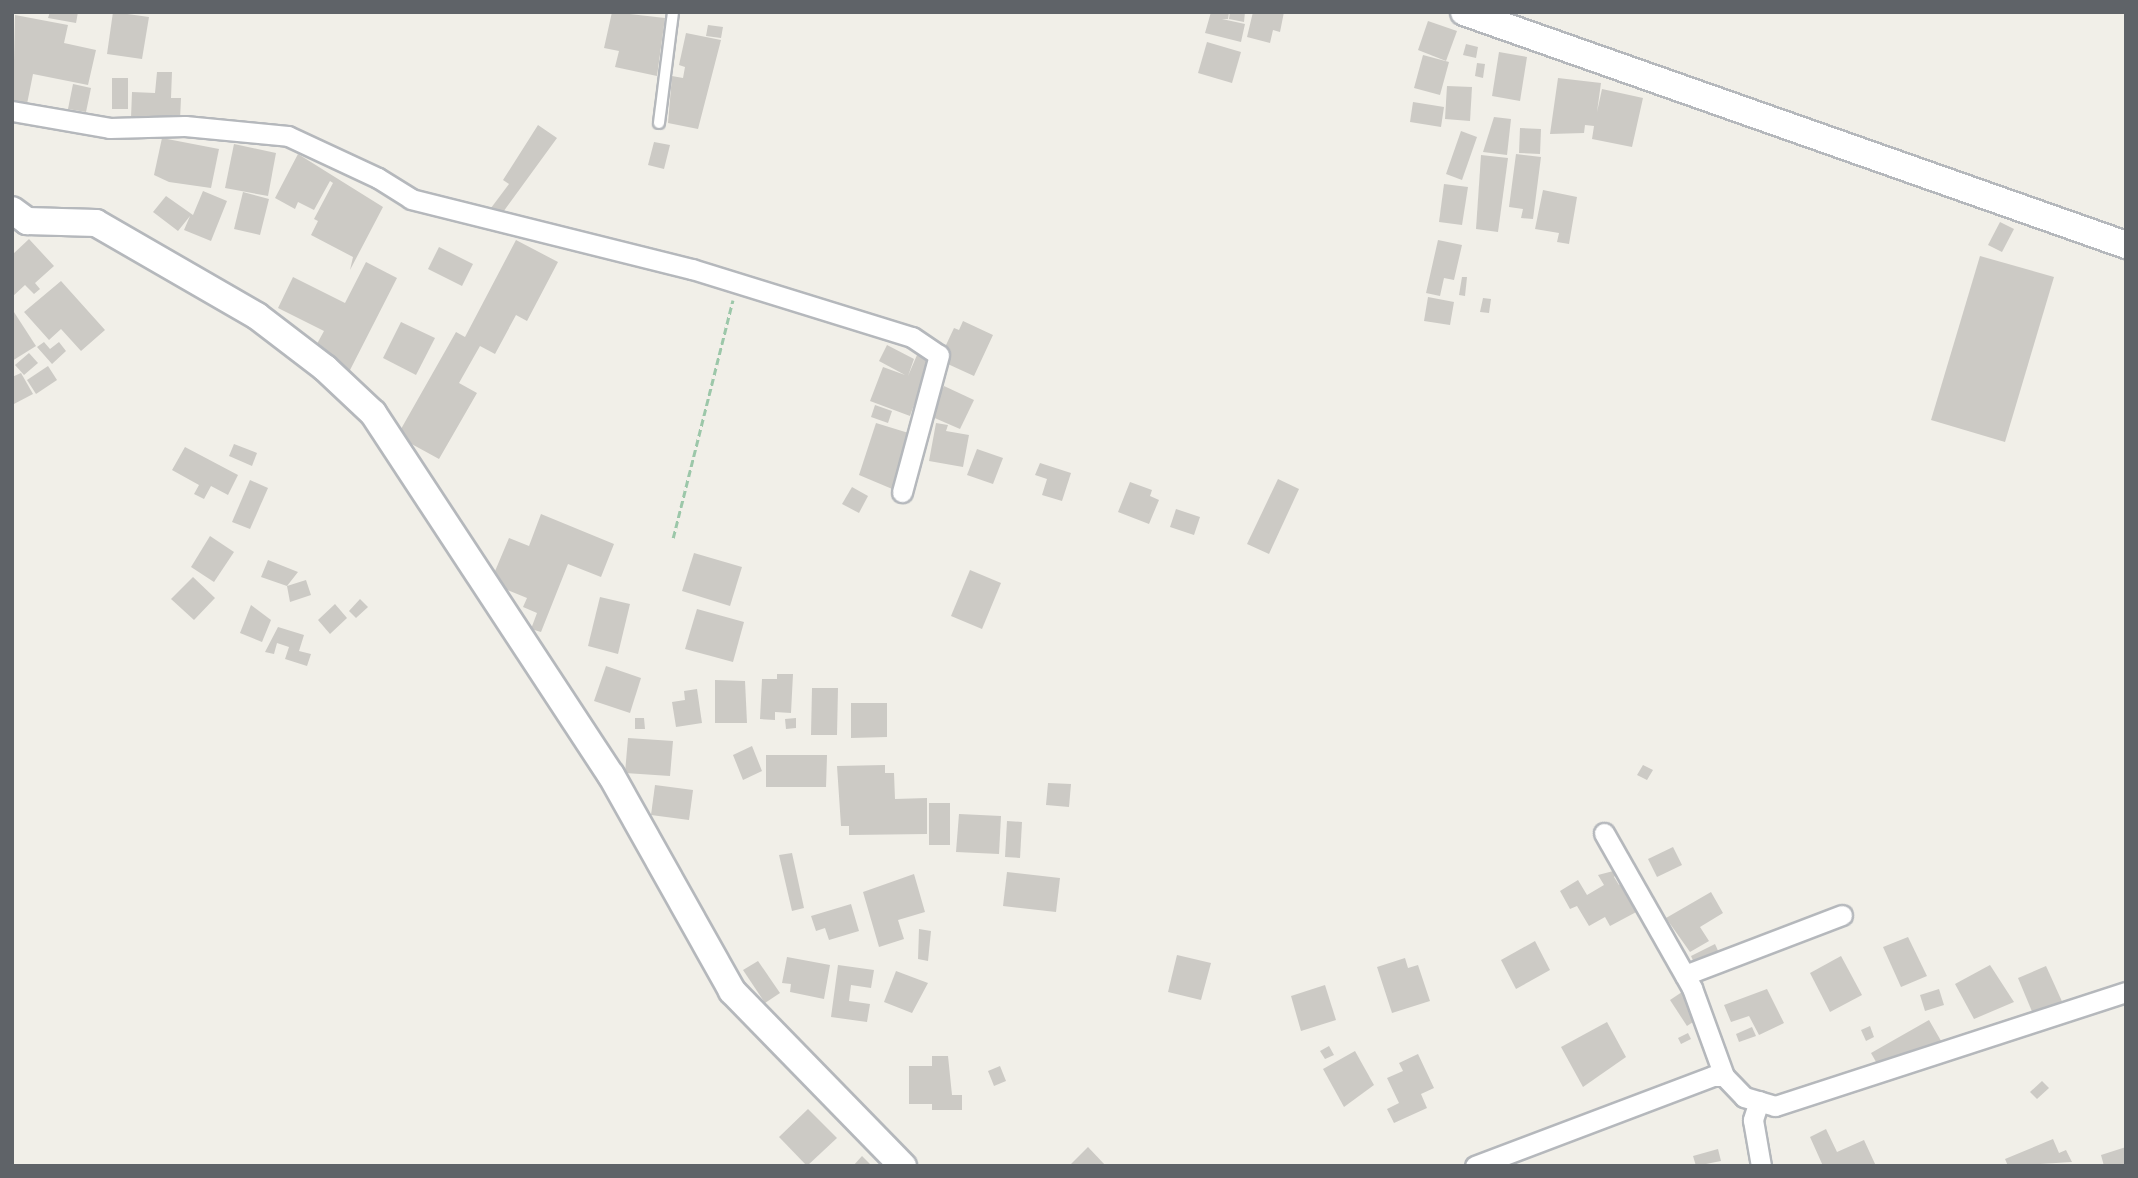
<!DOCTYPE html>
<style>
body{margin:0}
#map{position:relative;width:2138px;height:1178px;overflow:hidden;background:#f1efe8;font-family:Raleway,sans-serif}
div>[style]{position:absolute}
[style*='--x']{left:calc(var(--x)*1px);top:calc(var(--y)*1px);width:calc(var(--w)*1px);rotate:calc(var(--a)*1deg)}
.building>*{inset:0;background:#cccac5}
.path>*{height:2.5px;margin-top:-1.25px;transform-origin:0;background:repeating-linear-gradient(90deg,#9cc7a9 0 7px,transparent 0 10.5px)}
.roads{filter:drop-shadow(2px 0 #b5b8bc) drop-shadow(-2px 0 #b5b8bc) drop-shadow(0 2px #b5b8bc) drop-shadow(0 -2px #b5b8bc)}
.lane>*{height:10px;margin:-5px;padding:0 5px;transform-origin:5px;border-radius:5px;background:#fff}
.street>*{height:19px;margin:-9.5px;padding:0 9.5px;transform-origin:9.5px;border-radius:9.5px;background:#fff}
.secondary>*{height:26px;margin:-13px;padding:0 13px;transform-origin:13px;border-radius:13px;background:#fff}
span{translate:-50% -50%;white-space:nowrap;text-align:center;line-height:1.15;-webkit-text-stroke:5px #fff;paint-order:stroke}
.frame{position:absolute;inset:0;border:14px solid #5f6368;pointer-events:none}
</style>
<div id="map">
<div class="building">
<i style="clip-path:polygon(50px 12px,78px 12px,76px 23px,48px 18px)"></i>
<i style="clip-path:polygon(113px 12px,149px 17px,142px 59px,107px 54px)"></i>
<i style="clip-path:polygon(612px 12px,665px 18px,657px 76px,615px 67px,619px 51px,604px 48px)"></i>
<i style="clip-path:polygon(1211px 12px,1229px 12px,1228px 19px,1222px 19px,1245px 24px,1241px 42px,1205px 33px)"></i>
<i style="clip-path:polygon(1230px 12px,1245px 12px,1244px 22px,1229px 19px)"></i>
<i style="clip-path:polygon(1253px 12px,1284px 12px,1280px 32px,1273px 30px,1270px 43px,1247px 37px)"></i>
<i style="clip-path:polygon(15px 15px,68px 25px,64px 43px,96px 50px,88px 85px,33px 74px,26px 109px,13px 106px)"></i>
<i style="clip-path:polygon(1428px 21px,1457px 31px,1446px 61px,1418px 50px)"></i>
<i style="clip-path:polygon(708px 25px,723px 27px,721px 38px,706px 36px)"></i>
<i style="clip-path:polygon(686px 33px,721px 40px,698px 129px,668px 123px,672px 76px,683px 78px,685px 67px,679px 65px)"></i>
<i style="clip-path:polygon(1207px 42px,1241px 52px,1232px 83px,1198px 73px)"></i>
<i style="clip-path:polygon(1466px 44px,1478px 47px,1476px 58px,1463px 55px)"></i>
<i style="clip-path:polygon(1499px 52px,1527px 57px,1520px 101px,1492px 96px)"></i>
<i style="clip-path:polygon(1423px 55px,1449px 62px,1440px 95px,1414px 88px)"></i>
<i style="clip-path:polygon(1477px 63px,1485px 64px,1483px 78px,1475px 76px)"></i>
<i style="clip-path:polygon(157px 72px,172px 72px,171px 98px,181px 98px,180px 120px,131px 118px,132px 92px,155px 93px)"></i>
<i style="clip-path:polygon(112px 78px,128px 78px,128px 109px,112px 109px)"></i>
<i style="clip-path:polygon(1558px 78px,1601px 83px,1597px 112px,1602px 89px,1643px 98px,1632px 147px,1592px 139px,1594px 126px,1585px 125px,1584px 133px,1550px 134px)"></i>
<i style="clip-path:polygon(73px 84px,91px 88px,86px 112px,68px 109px)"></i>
<i style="clip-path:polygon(1447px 86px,1472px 87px,1470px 121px,1445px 119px)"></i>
<i style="clip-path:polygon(1413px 102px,1444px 107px,1441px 127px,1410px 122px)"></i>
<i style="clip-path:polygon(1494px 117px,1511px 119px,1507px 155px,1483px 152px)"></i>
<i style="clip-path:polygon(538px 125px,557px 138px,498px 219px,488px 212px,509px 184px,503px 180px)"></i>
<i style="clip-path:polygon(1520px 128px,1541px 129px,1540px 154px,1519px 153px)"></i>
<i style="clip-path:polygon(1461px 131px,1477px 137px,1462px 180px,1446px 174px)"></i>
<i style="clip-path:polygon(162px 138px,219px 149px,211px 188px,169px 182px,154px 175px)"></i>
<i style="clip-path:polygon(654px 142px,670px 145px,664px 169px,648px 165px)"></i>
<i style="clip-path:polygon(234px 144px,276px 153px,268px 196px,225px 188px)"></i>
<i style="clip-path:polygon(298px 154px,383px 207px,350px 270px,353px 257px,311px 235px,318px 221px,314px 219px,333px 183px,330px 181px,314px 210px,298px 202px,295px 209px,275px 198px)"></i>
<i style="clip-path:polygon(1516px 154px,1541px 157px,1533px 219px,1521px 218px,1523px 209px,1509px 207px)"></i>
<i style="clip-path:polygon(1481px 155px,1508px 158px,1498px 232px,1476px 229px)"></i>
<i style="clip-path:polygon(1444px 184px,1468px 187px,1462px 225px,1439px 222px)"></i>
<i style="clip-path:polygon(1543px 190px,1577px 197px,1569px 244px,1557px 242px,1559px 233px,1535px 229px)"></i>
<i style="clip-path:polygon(203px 191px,227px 201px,211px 241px,184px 230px,190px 216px,178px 231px,153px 212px,166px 196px,193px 215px)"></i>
<i style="clip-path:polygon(243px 192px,269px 199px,260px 235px,234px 229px)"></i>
<i style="clip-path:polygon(2000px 222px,2014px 229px,2002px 252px,1988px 245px)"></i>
<i style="clip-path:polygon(29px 239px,54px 266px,35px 283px,40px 289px,34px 294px,25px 285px,12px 297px,12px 255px)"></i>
<i style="clip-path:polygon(516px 240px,558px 262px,527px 321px,516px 315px,495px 354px,480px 346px,459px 383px,477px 393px,439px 459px,397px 436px,456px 332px,465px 337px)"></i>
<i style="clip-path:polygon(1438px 240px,1462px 245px,1454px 280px,1444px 278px,1440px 296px,1426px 293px)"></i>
<i style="clip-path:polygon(439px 247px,473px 264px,462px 286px,428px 269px)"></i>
<i style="clip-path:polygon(1980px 256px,2054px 277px,2005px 442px,1931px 420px)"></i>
<i style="clip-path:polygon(366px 262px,397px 278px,349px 372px,312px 353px,324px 331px,278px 308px,293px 277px,345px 303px)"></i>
<i style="clip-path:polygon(1462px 277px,1467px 277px,1465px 296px,1459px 295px)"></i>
<i style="clip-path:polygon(61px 281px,105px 330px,81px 351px,61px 329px,49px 340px,24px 312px)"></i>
<i style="clip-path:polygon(1428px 297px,1454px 302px,1450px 325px,1424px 321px)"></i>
<i style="clip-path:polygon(1483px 298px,1491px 299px,1489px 313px,1480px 312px)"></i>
<i style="clip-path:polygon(12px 309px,36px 346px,12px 361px)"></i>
<i style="clip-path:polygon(963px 321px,993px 335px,974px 376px,939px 360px,954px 328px,959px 330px)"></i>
<i style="clip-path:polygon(401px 322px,435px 338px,416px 375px,383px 358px)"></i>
<i style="clip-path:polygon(44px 342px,50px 349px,59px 342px,66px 351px,52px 364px,37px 347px)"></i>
<i style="clip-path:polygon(887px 345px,914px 359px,908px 376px,917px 355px,930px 360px,910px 416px,870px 401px,883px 367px,905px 375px,879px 361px)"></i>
<i style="clip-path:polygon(29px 353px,38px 363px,24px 375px,15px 365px)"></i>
<i style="clip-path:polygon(48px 366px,57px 380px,36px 394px,27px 380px)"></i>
<i style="clip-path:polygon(21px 373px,33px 394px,12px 405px,12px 377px)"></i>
<i style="clip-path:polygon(944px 386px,974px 400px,960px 429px,930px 416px)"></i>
<i style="clip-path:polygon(875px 405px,892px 411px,888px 423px,871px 417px)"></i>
<i style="clip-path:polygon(876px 423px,915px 435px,897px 491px,859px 475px)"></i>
<i style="clip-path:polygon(936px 423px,948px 425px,946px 431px,969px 435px,963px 467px,929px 461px)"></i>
<i style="clip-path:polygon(234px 444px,257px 453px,252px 466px,229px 456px)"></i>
<i style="clip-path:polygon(185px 447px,238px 475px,228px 495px,211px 486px,204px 499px,194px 494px,199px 485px,172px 470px)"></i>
<i style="clip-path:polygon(977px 449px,1003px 458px,993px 484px,967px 475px)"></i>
<i style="clip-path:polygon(1040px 463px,1071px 473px,1062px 501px,1042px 495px,1047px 479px,1035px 475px)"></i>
<i style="clip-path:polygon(1278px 479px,1299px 489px,1269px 554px,1247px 544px)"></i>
<i style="clip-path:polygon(250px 480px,268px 488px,250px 529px,232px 522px)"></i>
<i style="clip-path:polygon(1130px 482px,1152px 490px,1150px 496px,1159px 500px,1149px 524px,1118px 512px)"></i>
<i style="clip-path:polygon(852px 487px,868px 496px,859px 513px,842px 504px)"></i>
<i style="clip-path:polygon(1176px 509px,1200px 517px,1194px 535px,1170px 527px)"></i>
<i style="clip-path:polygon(541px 514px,614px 544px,601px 577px,568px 564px,541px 632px,531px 629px,537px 613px,523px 607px,527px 598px,490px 583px,509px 538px,529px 546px)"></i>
<i style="clip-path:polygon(210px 536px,234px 552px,214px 582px,191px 567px)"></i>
<i style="clip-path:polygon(694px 553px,742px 567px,730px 606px,682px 591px)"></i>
<i style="clip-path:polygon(268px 560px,298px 572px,287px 586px,306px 580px,311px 595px,290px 602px,287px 586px,261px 577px)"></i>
<i style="clip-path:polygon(970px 570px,1001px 583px,982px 629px,951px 616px)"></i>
<i style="clip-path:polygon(193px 577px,215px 598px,194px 620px,171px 599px)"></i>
<i style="clip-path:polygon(600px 597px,630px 604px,618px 654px,588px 646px)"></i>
<i style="clip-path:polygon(360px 599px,368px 607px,356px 618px,349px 611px)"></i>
<i style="clip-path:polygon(335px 604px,347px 618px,330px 634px,318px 620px)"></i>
<i style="clip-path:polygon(251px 605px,271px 620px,262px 642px,240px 633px)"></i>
<i style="clip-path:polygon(697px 609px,744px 622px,733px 662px,685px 649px)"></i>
<i style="clip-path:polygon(278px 627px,304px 635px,299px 651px,311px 654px,307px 666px,285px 659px,289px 647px,277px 643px,274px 654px,265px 652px)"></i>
<i style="clip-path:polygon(606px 666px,641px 678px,630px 713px,594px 701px)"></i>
<i style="clip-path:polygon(777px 674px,793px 674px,791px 713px,775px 712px,775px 720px,760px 719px,762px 679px,777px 679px)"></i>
<i style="clip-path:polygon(715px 680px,745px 681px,747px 723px,715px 723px)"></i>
<i style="clip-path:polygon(812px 688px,838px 688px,837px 735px,811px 735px)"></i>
<i style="clip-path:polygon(697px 689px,702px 723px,676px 727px,672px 702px,685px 700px,684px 691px)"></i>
<i style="clip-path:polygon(851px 703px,887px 703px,887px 737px,851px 738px)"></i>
<i style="clip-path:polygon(635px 718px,644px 718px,645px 729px,635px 729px)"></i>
<i style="clip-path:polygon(796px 718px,796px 728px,786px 729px,785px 719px)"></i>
<i style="clip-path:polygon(628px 738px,673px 741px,670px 776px,625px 773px)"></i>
<i style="clip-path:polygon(752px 746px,762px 771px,743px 780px,733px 755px)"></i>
<i style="clip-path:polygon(766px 755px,827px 755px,826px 787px,766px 787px)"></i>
<i style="clip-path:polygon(885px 765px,885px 773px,894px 773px,895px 799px,927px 798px,927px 834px,849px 835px,849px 826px,841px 826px,837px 766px)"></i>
<i style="clip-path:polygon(1643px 765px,1653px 770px,1647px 780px,1637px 775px)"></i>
<i style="clip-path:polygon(1048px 783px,1071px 784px,1069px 807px,1046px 805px)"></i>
<i style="clip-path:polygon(655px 785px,693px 790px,689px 820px,651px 815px)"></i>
<i style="clip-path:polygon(929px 803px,950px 803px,950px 845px,929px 845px)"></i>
<i style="clip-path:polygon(959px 814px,1001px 816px,999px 854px,956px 852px)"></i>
<i style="clip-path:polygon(1007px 821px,1022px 822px,1020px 858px,1005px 857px)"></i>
<i style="clip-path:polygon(1673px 847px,1682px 865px,1657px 877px,1648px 859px)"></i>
<i style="clip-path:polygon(792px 853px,804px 908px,792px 911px,779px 855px)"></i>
<i style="clip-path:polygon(1621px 869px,1614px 877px,1619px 885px,1624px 881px,1640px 910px,1610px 926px,1605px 917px,1589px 926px,1577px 906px,1570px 909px,1560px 891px,1578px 880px,1587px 895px,1604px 885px,1598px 875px)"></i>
<i style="clip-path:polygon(1007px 872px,1060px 878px,1056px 912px,1003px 906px)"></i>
<i style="clip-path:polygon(914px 874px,925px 912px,898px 920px,904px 939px,879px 947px,863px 892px)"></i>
<i style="clip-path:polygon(1711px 892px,1723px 913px,1700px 927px,1709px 941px,1690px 952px,1666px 918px)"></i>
<i style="clip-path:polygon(851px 904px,859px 931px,829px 940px,825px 928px,816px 931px,811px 916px)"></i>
<i style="clip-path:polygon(919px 929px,931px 931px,928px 961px,918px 959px)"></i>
<i style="clip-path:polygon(1908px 937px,1927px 976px,1901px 987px,1883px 947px)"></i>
<i style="clip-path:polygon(1535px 941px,1550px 970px,1516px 989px,1501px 960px)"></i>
<i style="clip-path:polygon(1715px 944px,1724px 964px,1700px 976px,1691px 956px)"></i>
<i style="clip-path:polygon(1177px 955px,1211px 963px,1201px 1000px,1168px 992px)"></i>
<i style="clip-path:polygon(1841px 956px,1862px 995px,1830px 1012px,1810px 973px)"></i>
<i style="clip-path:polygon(787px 957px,830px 965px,824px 999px,790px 992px,791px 984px,782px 983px)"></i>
<i style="clip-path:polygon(1405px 958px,1408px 968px,1418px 965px,1430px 1001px,1392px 1013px,1377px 967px)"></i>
<i style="clip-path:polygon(758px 961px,780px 993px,765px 1003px,743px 970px)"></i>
<i style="clip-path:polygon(838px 965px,874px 970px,871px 988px,851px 985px,849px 1001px,870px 1004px,867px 1022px,831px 1017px)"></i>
<i style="clip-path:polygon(1990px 965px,2014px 1002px,1974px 1019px,1955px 984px)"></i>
<i style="clip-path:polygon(2046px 966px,2065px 1008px,2036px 1021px,2018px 978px)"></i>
<i style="clip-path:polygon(896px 971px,928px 983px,912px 1013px,884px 1002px)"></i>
<i style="clip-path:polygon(1325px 985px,1336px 1020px,1301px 1031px,1291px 996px)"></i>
<i style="clip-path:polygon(1767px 989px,1784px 1023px,1759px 1035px,1749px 1016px,1731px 1022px,1724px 1005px)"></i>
<i style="clip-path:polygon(1939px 989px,1944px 1005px,1925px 1011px,1920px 995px)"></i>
<i style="clip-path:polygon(1685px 990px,1702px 1016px,1687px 1026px,1670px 1000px)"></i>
<i style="clip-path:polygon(1929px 1020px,1944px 1046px,1918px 1061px,1912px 1051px,1880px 1069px,1871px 1053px)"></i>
<i style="clip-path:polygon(1607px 1022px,1626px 1057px,1583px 1087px,1561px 1047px)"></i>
<i style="clip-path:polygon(1870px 1026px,1874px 1037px,1866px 1041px,1861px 1030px)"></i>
<i style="clip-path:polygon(1752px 1027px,1756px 1036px,1739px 1042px,1736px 1034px)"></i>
<i style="clip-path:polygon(1688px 1033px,1691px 1039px,1681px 1044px,1678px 1038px)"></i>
<i style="clip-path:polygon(1329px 1046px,1334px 1055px,1325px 1059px,1320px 1051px)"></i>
<i style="clip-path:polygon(1355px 1051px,1374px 1085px,1344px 1107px,1323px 1069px)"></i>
<i style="clip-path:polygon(1418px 1054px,1434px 1088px,1421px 1094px,1427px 1108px,1394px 1123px,1387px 1109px,1399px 1103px,1387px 1078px,1403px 1071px,1399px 1063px)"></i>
<i style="clip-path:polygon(932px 1056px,948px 1056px,952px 1095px,962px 1095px,962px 1110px,932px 1110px,932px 1104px,909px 1104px,909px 1066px,932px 1066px)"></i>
<i style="clip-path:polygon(1000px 1066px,1006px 1081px,994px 1086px,988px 1071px)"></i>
<i style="clip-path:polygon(2042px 1081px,2049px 1088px,2037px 1099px,2030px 1092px)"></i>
<i style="clip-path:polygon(808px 1109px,837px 1138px,807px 1166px,779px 1137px)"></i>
<i style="clip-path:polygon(1826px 1129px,1837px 1152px,1864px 1140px,1876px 1166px,1823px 1166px,1810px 1137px)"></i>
<i style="clip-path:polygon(2053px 1139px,2059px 1153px,2066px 1150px,2072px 1162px,2008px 1166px,2005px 1159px)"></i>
<i style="clip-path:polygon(1088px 1147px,1106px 1166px,1069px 1166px)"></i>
<i style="clip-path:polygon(2126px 1147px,2126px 1166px,2104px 1166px,2101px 1155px)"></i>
<i style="clip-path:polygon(1718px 1149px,1721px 1161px,1696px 1166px,1693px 1156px)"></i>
<i style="clip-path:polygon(862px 1156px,872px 1166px,853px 1166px)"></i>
</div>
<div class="path">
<i style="--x:673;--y:538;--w:245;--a:-75.9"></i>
</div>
<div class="roads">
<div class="lane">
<i style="--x:659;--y:123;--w:112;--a:-82.8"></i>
</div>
<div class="street">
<i style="--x:12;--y:111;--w:99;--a:9.8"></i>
<i style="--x:110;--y:128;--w:75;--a:-1.5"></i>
<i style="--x:185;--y:126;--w:103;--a:5.5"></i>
<i style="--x:288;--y:136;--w:99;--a:25"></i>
<i style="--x:378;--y:178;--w:39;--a:32"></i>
<i style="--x:411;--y:199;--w:290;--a:14"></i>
<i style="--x:692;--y:269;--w:230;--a:17.2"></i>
<i style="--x:912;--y:337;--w:32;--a:34"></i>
<i style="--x:939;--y:355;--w:142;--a:105.1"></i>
<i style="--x:1604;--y:833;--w:178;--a:60.4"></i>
<i style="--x:1692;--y:988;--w:94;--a:70"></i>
<i style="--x:1685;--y:975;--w:168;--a:-20.9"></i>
<i style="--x:1759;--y:1101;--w:20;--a:108"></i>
<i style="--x:1753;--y:1120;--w:47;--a:80.1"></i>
<i style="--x:1475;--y:1166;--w:254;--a:-20.7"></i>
<i style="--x:1713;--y:1076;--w:11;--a:0"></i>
<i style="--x:1724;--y:1076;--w:29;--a:46"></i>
<i style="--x:1744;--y:1097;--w:32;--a:16"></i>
<i style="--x:1775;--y:1106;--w:369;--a:-18"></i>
</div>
<div class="secondary">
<i style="--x:1464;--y:12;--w:702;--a:19.39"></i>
<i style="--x:12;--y:210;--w:19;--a:36"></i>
<i style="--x:27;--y:221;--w:69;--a:1.7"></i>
<i style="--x:96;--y:223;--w:186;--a:30"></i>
<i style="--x:257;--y:316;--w:86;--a:37.4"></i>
<i style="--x:325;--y:368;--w:66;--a:43.2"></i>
<i style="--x:373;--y:413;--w:433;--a:56.7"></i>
<i style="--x:611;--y:775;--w:248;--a:60.7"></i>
<i style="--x:732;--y:991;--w:245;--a:45.7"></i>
</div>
</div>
<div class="frame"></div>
</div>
